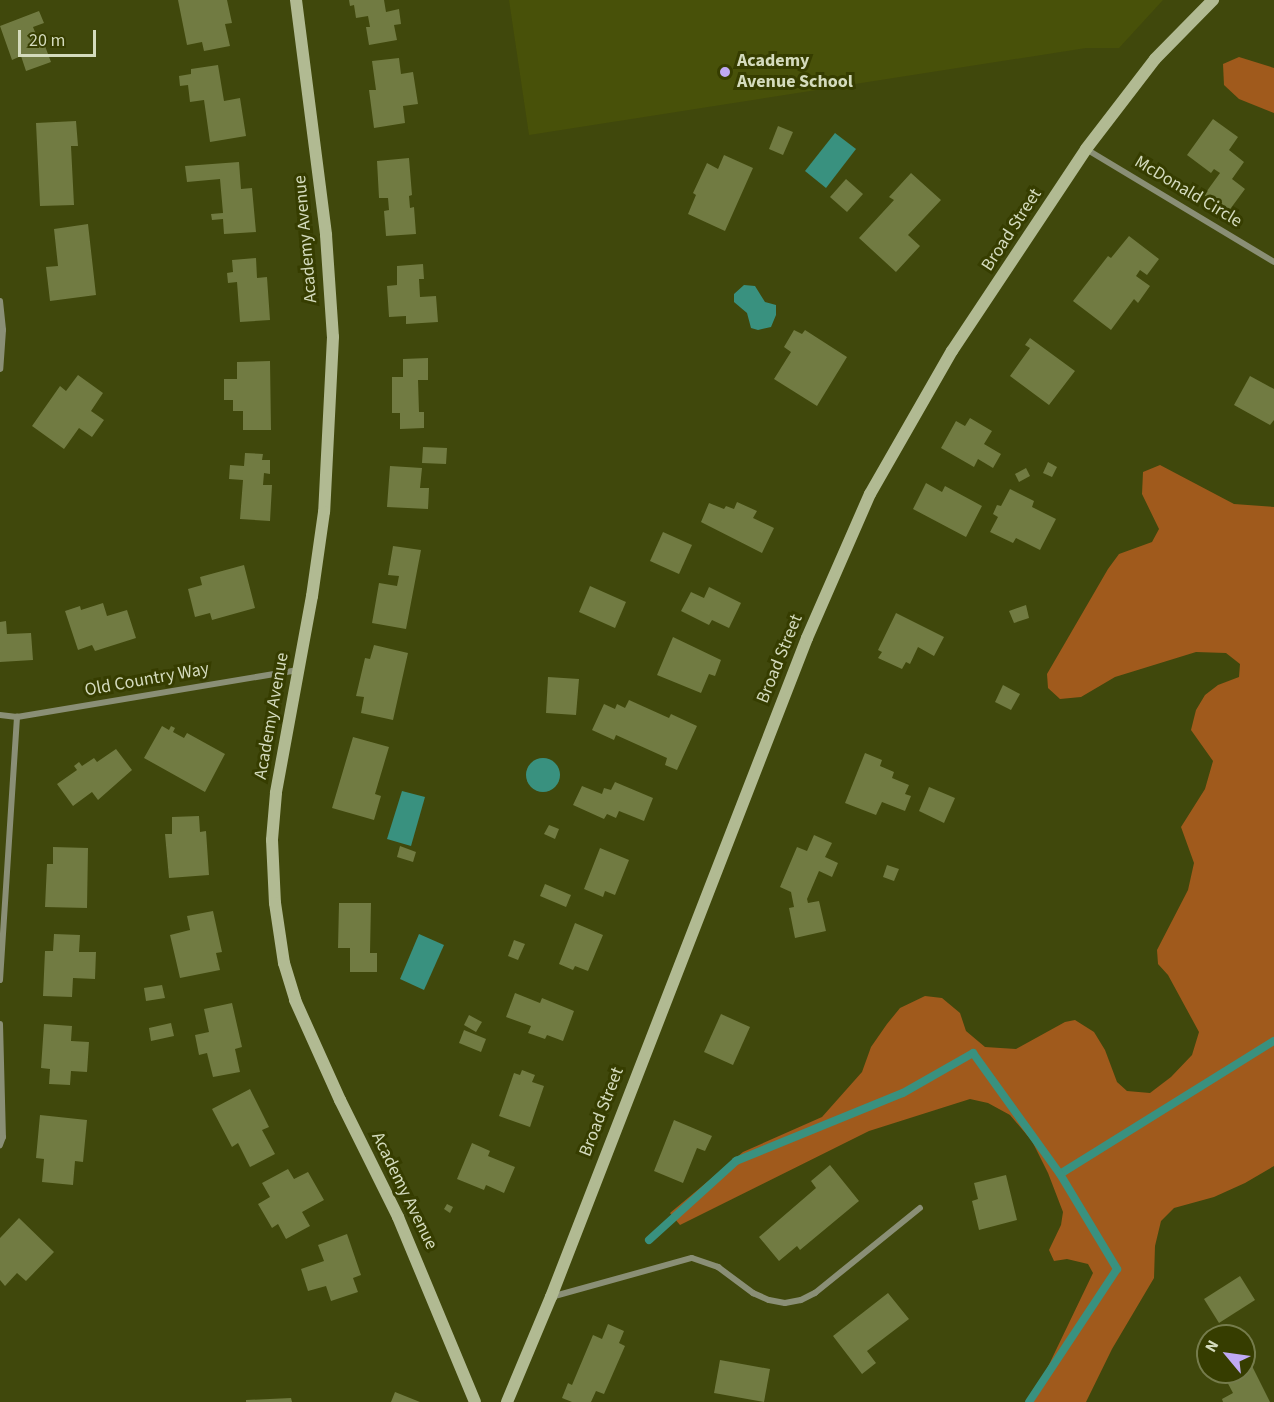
<!DOCTYPE html>
<style>
body{margin:0}
#map{position:relative;width:1274px;height:1402px;overflow:hidden;background:#40480c;font-family:"Source Sans 3",sans-serif}
div>[style]{position:absolute}
[style*='--x']{left:calc(var(--x)*1px);top:calc(var(--y)*1px);width:calc(var(--w)*1px);rotate:calc(var(--a)*1deg)}
.built>*{inset:0;background:#485109}
.green>*{inset:0;background:#a05a1c}
.water>*{inset:0;background:#39917f}
.round{border-radius:50%}
.stream>*{height:8px;margin:-4px;padding:0 4px;transform-origin:4px;border-radius:4px;background:#39917f}
.building>*{inset:0;background:#717b42}
.street>*{height:6px;margin:-3px;padding:0 3px;transform-origin:3px;border-radius:3px;background:#8a8f76}
.secondary>*{height:12px;margin:-6px;padding:0 6px;transform-origin:6px;border-radius:6px;background:#b1ba92}
.dots>*{width:16px;height:16px;translate:-50% -50%;box-sizing:border-box;border:3px solid #363d00;border-radius:50%}
span{translate:-50% -50%;white-space:nowrap;text-align:center;line-height:1.15;-webkit-text-stroke:6px #363d00;paint-order:stroke}
.poi-label{font-size:18px;color:#d4dbbd;font-weight:700}
.left{translate:0 -50%;text-align:left}
.street-label{font-size:18px;color:#d4dbbd}
.north{position:absolute;left:1196px;top:1324px;width:60px;height:60px;box-sizing:border-box;background:#363d00;border:2px solid #757c4c;border-radius:50%;rotate:299deg;font-size:16px;font-weight:700;line-height:24px;text-align:center;color:#d4dbbd}
.north::after{content:'';display:block;margin:auto;width:21px;height:27px;background:#bfa9f4;clip-path:polygon(50% 0,100% 100%,50% 72%,0 100%)}
.scale{position:absolute;left:18px;top:30px;width:78px;height:27px;box-sizing:border-box;border:3px solid #d4dbbd;border-top:0;padding-left:8px;font-size:18px;line-height:21px;white-space:nowrap;color:#d4dbbd;-webkit-text-stroke:4px #363d00;paint-order:stroke}
</style>
<div id="map">
<div class="built">
<i style="clip-path:polygon(509px 0,1163px 0,1119px 48px,1086px 48px,529px 135px)"></i>
</div>
<div class="green">
<i style="clip-path:polygon(1239px 57px,1274px 68px,1274px 113px,1239px 99px,1224px 85px,1223px 64px)"></i>
<i style="clip-path:polygon(1160px 465px,1234px 504px,1274px 507px,1274px 1166px,1245px 1183px,1214px 1197px,1174px 1208px,1161px 1221px,1155px 1246px,1154px 1278px,1112px 1349px,1086px 1402px,1031px 1402px,1093px 1273px,1088px 1264px,1067px 1259px,1054px 1261px,1049px 1250px,1061px 1225px,1063px 1212px,1048px 1173px,1032px 1141px,1010px 1115px,988px 1103px,970px 1099px,869px 1131px,680px 1225px,670px 1213px,743px 1152px,822px 1117px,862px 1072px,871px 1047px,887px 1024px,900px 1008px,925px 996px,942px 998px,960px 1013px,966px 1031px,985px 1047px,1016px 1049px,1065px 1022px,1075px 1020px,1094px 1032px,1105px 1050px,1117px 1082px,1127px 1091px,1150px 1093px,1171px 1077px,1192px 1055px,1199px 1032px,1168px 975px,1158px 964px,1157px 950px,1188px 890px,1194px 863px,1181px 827px,1205px 789px,1213px 761px,1191px 730px,1196px 710px,1205px 695px,1218px 685px,1239px 677px,1240px 664px,1226px 653px,1196px 652px,1115px 677px,1081px 697px,1060px 699px,1048px 688px,1047px 674px,1108px 569px,1119px 554px,1152px 542px,1159px 529px,1142px 494px,1143px 472px)"></i>
</div>
<div class="water">
<i style="clip-path:polygon(835px 133px,856px 149px,826px 188px,805px 171px)"></i>
<i style="clip-path:polygon(744px 285px,755px 286px,765px 302px,776px 305px,776px 315px,771px 327px,758px 330px,751px 328px,747px 313px,734px 302px,734px 294px)"></i>
<i class="round" style="left:526px;top:758px;width:34px;height:34px"></i>
<i style="clip-path:polygon(402px 791px,425px 797px,411px 846px,387px 839px)"></i>
<i style="clip-path:polygon(419px 934px,444px 945px,424px 990px,400px 979px)"></i>
</div>
<div class="stream">
<i style="--x:1060;--y:1174;--w:252;--a:-31.9"></i>
<i style="--x:649;--y:1240;--w:118;--a:-42.2"></i>
<i style="--x:736;--y:1161;--w:180;--a:-22.2"></i>
<i style="--x:903;--y:1093;--w:81;--a:-29.7"></i>
<i style="--x:973;--y:1053;--w:149;--a:54.3"></i>
<i style="--x:1060;--y:1174;--w:111;--a:59"></i>
<i style="--x:1117;--y:1269;--w:159;--a:123.5"></i>
</div>
<div class="building">
<i style="clip-path:polygon(178px 0,227px 0,232px 23px,225px 24px,230px 46px,204px 51px,202px 42px,187px 45px)"></i>
<i style="clip-path:polygon(349px 0,384px 0,386px 12px,399px 9px,401px 24px,394px 25px,397px 40px,369px 45px,366px 27px,370px 27px,368px 16px,356px 18px,354px 5px,350px 6px)"></i>
<i style="clip-path:polygon(39px 11px,44px 23px,33px 27px,41px 47px,45px 46px,51px 62px,26px 71px,21px 56px,12px 60px,0 26px)"></i>
<i style="clip-path:polygon(399px 58px,401px 74px,413px 72px,418px 104px,403px 106px,405px 123px,374px 128px,369px 90px,376px 90px,372px 61px)"></i>
<i style="clip-path:polygon(218px 65px,224px 101px,240px 98px,246px 136px,210px 142px,204px 100px,190px 102px,188px 85px,180px 86px,179px 76px,191px 74px,191px 69px)"></i>
<i style="clip-path:polygon(1213px 119px,1238px 137px,1229px 150px,1244px 162px,1232px 179px,1245px 189px,1228px 212px,1204px 195px,1220px 173px,1214px 169px,1211px 173px,1187px 155px)"></i>
<i style="clip-path:polygon(76px 121px,78px 146px,71px 146px,74px 205px,40px 206px,36px 123px)"></i>
<i style="clip-path:polygon(778px 126px,793px 132px,783px 155px,769px 149px)"></i>
<i style="clip-path:polygon(724px 155px,753px 168px,725px 231px,688px 214px,696px 195px,693px 193px,707px 163px,718px 169px)"></i>
<i style="clip-path:polygon(409px 158px,412px 195px,409px 196px,410px 208px,414px 207px,416px 234px,386px 236px,384px 211px,389px 210px,388px 198px,379px 198px,377px 161px)"></i>
<i style="clip-path:polygon(239px 162px,241px 189px,252px 188px,256px 232px,224px 234px,223px 219px,212px 220px,211px 214px,223px 213px,220px 179px,187px 182px,185px 166px)"></i>
<i style="clip-path:polygon(911px 173px,941px 200px,908px 235px,920px 246px,896px 272px,859px 238px,894px 200px,889px 197px)"></i>
<i style="clip-path:polygon(846px 179px,863px 194px,847px 212px,830px 197px)"></i>
<i style="clip-path:polygon(88px 224px,96px 295px,50px 301px,46px 267px,58px 266px,54px 229px)"></i>
<i style="clip-path:polygon(1129px 236px,1159px 259px,1147px 275px,1140px 270px,1136px 276px,1150px 286px,1138px 303px,1134px 299px,1111px 330px,1073px 301px,1108px 256px,1111px 258px)"></i>
<i style="clip-path:polygon(256px 258px,257px 278px,267px 277px,270px 320px,240px 322px,237px 282px,228px 283px,227px 273px,233px 272px,232px 260px)"></i>
<i style="clip-path:polygon(423px 264px,424px 279px,419px 279px,420px 297px,436px 296px,438px 322px,406px 324px,406px 316px,389px 317px,387px 286px,397px 285px,397px 266px)"></i>
<i style="clip-path:polygon(794px 330px,802px 334px,805px 330px,847px 357px,817px 406px,774px 379px,791px 352px,784px 347px)"></i>
<i style="clip-path:polygon(1030px 338px,1075px 371px,1049px 405px,1010px 376px,1030px 348px,1025px 345px)"></i>
<i style="clip-path:polygon(428px 358px,428px 380px,418px 380px,419px 412px,424px 412px,424px 428px,400px 429px,400px 413px,392px 413px,392px 377px,403px 377px,403px 359px)"></i>
<i style="clip-path:polygon(270px 361px,271px 430px,243px 430px,243px 411px,233px 411px,233px 400px,224px 400px,224px 379px,237px 379px,237px 362px)"></i>
<i style="clip-path:polygon(78px 375px,103px 393px,91px 411px,104px 420px,92px 437px,79px 428px,64px 449px,32px 426px,60px 386px,66px 391px)"></i>
<i style="clip-path:polygon(1250px 376px,1274px 389px,1274px 420px,1270px 425px,1234px 405px)"></i>
<i style="clip-path:polygon(970px 418px,992px 431px,984px 444px,1001px 454px,993px 468px,978px 459px,974px 467px,941px 448px,956px 421px,965px 426px)"></i>
<i style="clip-path:polygon(423px 447px,447px 448px,446px 464px,422px 463px)"></i>
<i style="clip-path:polygon(245px 453px,263px 454px,262px 460px,270px 460px,270px 474px,264px 473px,263px 485px,272px 485px,270px 521px,240px 519px,243px 480px,229px 479px,230px 465px,244px 466px)"></i>
<i style="clip-path:polygon(1048px 462px,1057px 467px,1052px 477px,1043px 473px)"></i>
<i style="clip-path:polygon(390px 466px,422px 468px,420px 488px,429px 488px,428px 509px,387px 507px)"></i>
<i style="clip-path:polygon(1026px 468px,1030px 476px,1019px 482px,1015px 474px)"></i>
<i style="clip-path:polygon(926px 483px,942px 492px,945px 486px,982px 506px,966px 537px,913px 509px)"></i>
<i style="clip-path:polygon(1010px 489px,1034px 501px,1032px 507px,1056px 519px,1040px 550px,1016px 538px,1013px 543px,990px 532px,998px 517px,993px 514px,997px 505px,1001px 506px)"></i>
<i style="clip-path:polygon(737px 502px,757px 511px,753px 518px,774px 528px,762px 553px,701px 522px,709px 503px,724px 509px,726px 506px,734px 509px)"></i>
<i style="clip-path:polygon(663px 532px,692px 545px,679px 574px,650px 561px)"></i>
<i style="clip-path:polygon(393px 546px,421px 550px,406px 629px,372px 623px,379px 583px,397px 586px,399px 576px,388px 575px)"></i>
<i style="clip-path:polygon(244px 565px,255px 608px,212px 620px,210px 613px,195px 617px,188px 589px,202px 585px,200px 577px)"></i>
<i style="clip-path:polygon(590px 586px,626px 602px,615px 628px,579px 612px)"></i>
<i style="clip-path:polygon(709px 587px,741px 603px,729px 628px,712px 620px,709px 625px,681px 611px,691px 592px,704px 598px)"></i>
<i style="clip-path:polygon(103px 603px,107px 616px,127px 610px,136px 638px,95px 651px,92px 645px,78px 650px,65px 611px,80px 606px,81px 610px)"></i>
<i style="clip-path:polygon(1026px 605px,1029px 618px,1014px 623px,1009px 611px)"></i>
<i style="clip-path:polygon(896px 613px,944px 637px,934px 656px,918px 647px,910px 664px,906px 662px,902px 669px,878px 658px,882px 652px,878px 650px)"></i>
<i style="clip-path:polygon(6px 621px,7px 634px,31px 633px,33px 660px,0 662px,0 622px)"></i>
<i style="clip-path:polygon(673px 637px,721px 660px,715px 676px,709px 674px,701px 693px,657px 675px)"></i>
<i style="clip-path:polygon(374px 645px,408px 653px,393px 720px,361px 713px,364px 697px,356px 696px,365px 658px,370px 659px)"></i>
<i style="clip-path:polygon(548px 677px,579px 679px,576px 715px,546px 713px)"></i>
<i style="clip-path:polygon(1003px 685px,1020px 694px,1011px 710px,995px 702px)"></i>
<i style="clip-path:polygon(629px 700px,669px 718px,671px 714px,697px 726px,677px 770px,665px 765px,667px 758px,616px 735px,614px 740px,592px 730px,604px 704px,615px 709px,617px 704px,625px 708px)"></i>
<i style="clip-path:polygon(162px 726px,169px 730px,171px 726px,175px 728px,173px 732px,184px 738px,187px 733px,225px 754px,205px 792px,144px 758px)"></i>
<i style="clip-path:polygon(353px 737px,389px 747px,375px 794px,381px 796px,374px 820px,332px 808px)"></i>
<i style="clip-path:polygon(116px 749px,132px 770px,98px 800px,92px 792px,73px 806px,57px 784px,77px 770px,74px 766px,79px 762px,82px 766px,94px 758px,97px 762px)"></i>
<i style="clip-path:polygon(865px 753px,882px 760px,880px 766px,894px 772px,892px 778px,909px 785px,905px 794px,911px 796px,905px 811px,882px 802px,876px 815px,845px 803px)"></i>
<i style="clip-path:polygon(615px 782px,653px 798px,644px 821px,619px 811px,616px 818px,607px 814px,604px 819px,573px 805px,582px 786px,602px 794px,604px 788px,611px 790px)"></i>
<i style="clip-path:polygon(929px 787px,955px 798px,944px 823px,919px 811px)"></i>
<i style="clip-path:polygon(199px 816px,200px 832px,206px 831px,209px 875px,169px 878px,165px 834px,172px 834px,172px 817px)"></i>
<i style="clip-path:polygon(549px 825px,559px 829px,555px 839px,544px 834px)"></i>
<i style="clip-path:polygon(814px 835px,832px 843px,825px 857px,838px 863px,832px 877px,819px 871px,807px 899px,808px 903px,819px 901px,826px 931px,795px 938px,789px 908px,794px 907px,791px 892px,780px 887px,797px 847px,807px 851px)"></i>
<i style="clip-path:polygon(400px 846px,416px 852px,413px 862px,397px 857px)"></i>
<i style="clip-path:polygon(53px 847px,88px 848px,87px 908px,45px 907px,47px 864px,53px 864px)"></i>
<i style="clip-path:polygon(600px 848px,629px 860px,615px 895px,605px 891px,603px 897px,584px 889px)"></i>
<i style="clip-path:polygon(887px 865px,899px 869px,894px 881px,883px 877px)"></i>
<i style="clip-path:polygon(545px 884px,571px 895px,566px 907px,540px 896px)"></i>
<i style="clip-path:polygon(339px 903px,371px 903px,370px 953px,377px 953px,377px 972px,350px 972px,350px 948px,338px 948px)"></i>
<i style="clip-path:polygon(213px 911px,222px 952px,216px 953px,220px 970px,180px 978px,170px 935px,190px 930px,187px 916px)"></i>
<i style="clip-path:polygon(575px 923px,603px 935px,588px 971px,575px 966px,573px 970px,559px 964px)"></i>
<i style="clip-path:polygon(54px 934px,80px 935px,79px 952px,96px 952px,95px 979px,73px 978px,72px 997px,43px 996px,45px 951px,53px 951px)"></i>
<i style="clip-path:polygon(514px 940px,525px 944px,518px 960px,508px 956px)"></i>
<i style="clip-path:polygon(162px 985px,165px 998px,146px 1001px,144px 988px)"></i>
<i style="clip-path:polygon(515px 993px,540px 1003px,542px 998px,574px 1011px,563px 1041px,547px 1035px,545px 1039px,528px 1033px,531px 1026px,506px 1017px)"></i>
<i style="clip-path:polygon(232px 1003px,242px 1047px,235px 1049px,240px 1072px,213px 1077px,207px 1053px,199px 1055px,195px 1035px,209px 1032px,204px 1009px)"></i>
<i style="clip-path:polygon(721px 1014px,750px 1027px,733px 1065px,704px 1052px)"></i>
<i style="clip-path:polygon(469px 1015px,482px 1022px,476px 1032px,464px 1025px)"></i>
<i style="clip-path:polygon(171px 1023px,174px 1036px,151px 1041px,149px 1028px)"></i>
<i style="clip-path:polygon(44px 1024px,72px 1026px,71px 1041px,89px 1042px,87px 1072px,71px 1071px,70px 1085px,49px 1084px,50px 1069px,41px 1068px)"></i>
<i style="clip-path:polygon(464px 1030px,486px 1039px,481px 1052px,459px 1043px)"></i>
<i style="clip-path:polygon(522px 1070px,535px 1075px,532px 1082px,544px 1086px,530px 1127px,499px 1116px,514px 1073px,520px 1075px)"></i>
<i style="clip-path:polygon(250px 1089px,269px 1127px,262px 1130px,275px 1154px,250px 1167px,238px 1143px,232px 1147px,212px 1109px)"></i>
<i style="clip-path:polygon(40px 1115px,87px 1120px,83px 1162px,75px 1161px,73px 1185px,42px 1182px,44px 1159px,36px 1158px)"></i>
<i style="clip-path:polygon(674px 1120px,712px 1136px,705px 1151px,697px 1148px,683px 1183px,654px 1171px)"></i>
<i style="clip-path:polygon(472px 1143px,490px 1151px,488px 1156px,515px 1167px,504px 1193px,486px 1185px,484px 1190px,457px 1179px)"></i>
<i style="clip-path:polygon(830px 1165px,859px 1201px,800px 1250px,797px 1246px,779px 1261px,759px 1237px,816px 1188px,811px 1181px)"></i>
<i style="clip-path:polygon(288px 1169px,294px 1179px,308px 1172px,324px 1200px,302px 1212px,310px 1226px,286px 1239px,278px 1224px,272px 1228px,258px 1204px,270px 1197px,262px 1183px)"></i>
<i style="clip-path:polygon(1006px 1175px,1017px 1220px,979px 1230px,972px 1201px,978px 1199px,974px 1183px)"></i>
<i style="clip-path:polygon(447px 1204px,453px 1207px,450px 1213px,444px 1209px)"></i>
<i style="clip-path:polygon(19px 1218px,54px 1252px,26px 1281px,17px 1273px,5px 1286px,0 1280px,0 1238px)"></i>
<i style="clip-path:polygon(347px 1234px,361px 1275px,353px 1278px,358px 1292px,331px 1301px,326px 1286px,308px 1291px,301px 1269px,324px 1261px,318px 1245px)"></i>
<i style="clip-path:polygon(1240px 1276px,1255px 1300px,1219px 1323px,1204px 1299px)"></i>
<i style="clip-path:polygon(888px 1293px,909px 1319px,867px 1351px,876px 1363px,862px 1374px,833px 1336px)"></i>
<i style="clip-path:polygon(608px 1324px,624px 1331px,619px 1343px,625px 1346px,604px 1394px,596px 1391px,591px 1402px,572px 1402px,562px 1398px,568px 1383px,572px 1385px,593px 1335px,602px 1339px)"></i>
<i style="clip-path:polygon(720px 1360px,770px 1369px,764px 1402px,714px 1393px)"></i>
<i style="clip-path:polygon(1250px 1362px,1270px 1402px,1223px 1402px,1222px 1399px,1233px 1393px,1224px 1376px,1231px 1372px,1244px 1372px,1244px 1365px)"></i>
<i style="clip-path:polygon(395px 1392px,420px 1402px,391px 1402px)"></i>
<i style="clip-path:polygon(291px 1398px,292px 1402px,246px 1402px,246px 1400px)"></i>
</div>
<div class="street">
<i style="--x:1086;--y:149;--w:219;--a:31"></i>
<i style="--x:0;--y:301;--w:29;--a:84"></i>
<i style="--x:3;--y:330;--w:39;--a:94"></i>
<i style="--x:0;--y:715;--w:17;--a:7"></i>
<i style="--x:17;--y:717;--w:285;--a:-9.5"></i>
<i style="--x:0;--y:980;--w:264;--a:-86.3"></i>
<i style="--x:0;--y:1024;--w:113;--a:88.5"></i>
<i style="--x:3;--y:1137;--w:9;--a:111"></i>
<i style="--x:551;--y:1297;--w:146;--a:-15.5"></i>
<i style="--x:692;--y:1258;--w:28;--a:19"></i>
<i style="--x:718;--y:1267;--w:44;--a:36.6"></i>
<i style="--x:753;--y:1293;--w:17;--a:24"></i>
<i style="--x:769;--y:1300;--w:16;--a:11"></i>
<i style="--x:785;--y:1303;--w:16;--a:-11"></i>
<i style="--x:801;--y:1300;--w:16;--a:-27"></i>
<i style="--x:815;--y:1293;--w:135;--a:-39"></i>
</div>
<div class="secondary">
<i style="--x:296;--y:0;--w:237;--a:82.7"></i>
<i style="--x:326;--y:235;--w:102;--a:86.1"></i>
<i style="--x:333;--y:337;--w:175;--a:92.9"></i>
<i style="--x:324;--y:512;--w:85;--a:98.1"></i>
<i style="--x:312;--y:596;--w:200;--a:100.4"></i>
<i style="--x:276;--y:793;--w:47;--a:94.9"></i>
<i style="--x:272;--y:840;--w:63;--a:87.3"></i>
<i style="--x:275;--y:903;--w:61;--a:81.5"></i>
<i style="--x:284;--y:963;--w:39;--a:73"></i>
<i style="--x:295;--y:1000;--w:110;--a:65.8"></i>
<i style="--x:340;--y:1100;--w:131;--a:63.6"></i>
<i style="--x:398;--y:1217;--w:200;--a:67.4"></i>
<i style="--x:507;--y:1402;--w:114;--a:-67.3"></i>
<i style="--x:551;--y:1297;--w:707;--a:-68.77"></i>
<i style="--x:807;--y:638;--w:157;--a:-66.4"></i>
<i style="--x:870;--y:494;--w:165;--a:-60.2"></i>
<i style="--x:952;--y:351;--w:242;--a:-56.4"></i>
<i style="--x:1086;--y:149;--w:113;--a:-52.5"></i>
<i style="--x:1155;--y:59;--w:83;--a:-45.5"></i>
</div>
<div class="dots">
<i style="left:725px;top:72px;background:#bfa9f4"></i>
</div>
<div class="poi-label">
<span class="left" style="left:737px;top:72px">Academy<br>Avenue School</span>
</div>
<div class="street-label">
<span style="left:1188px;top:192px;rotate:31deg">McDonald Circle</span>
<span style="left:1012px;top:230px;rotate:-57deg">Broad Street</span>
<span style="left:306px;top:239px;rotate:-95deg">Academy Avenue</span>
<span style="left:780px;top:659px;rotate:-68deg">Broad Street</span>
<span style="left:147px;top:680px;rotate:-10deg">Old Country Way</span>
<span style="left:272px;top:716px;rotate:-80deg">Academy Avenue</span>
<span style="left:602px;top:1112px;rotate:-69deg">Broad Street</span>
<span style="left:404px;top:1191px;rotate:64deg">Academy Avenue</span>
</div>
<div class="north">N</div>
<div class="scale">20 m</div>
</div>
